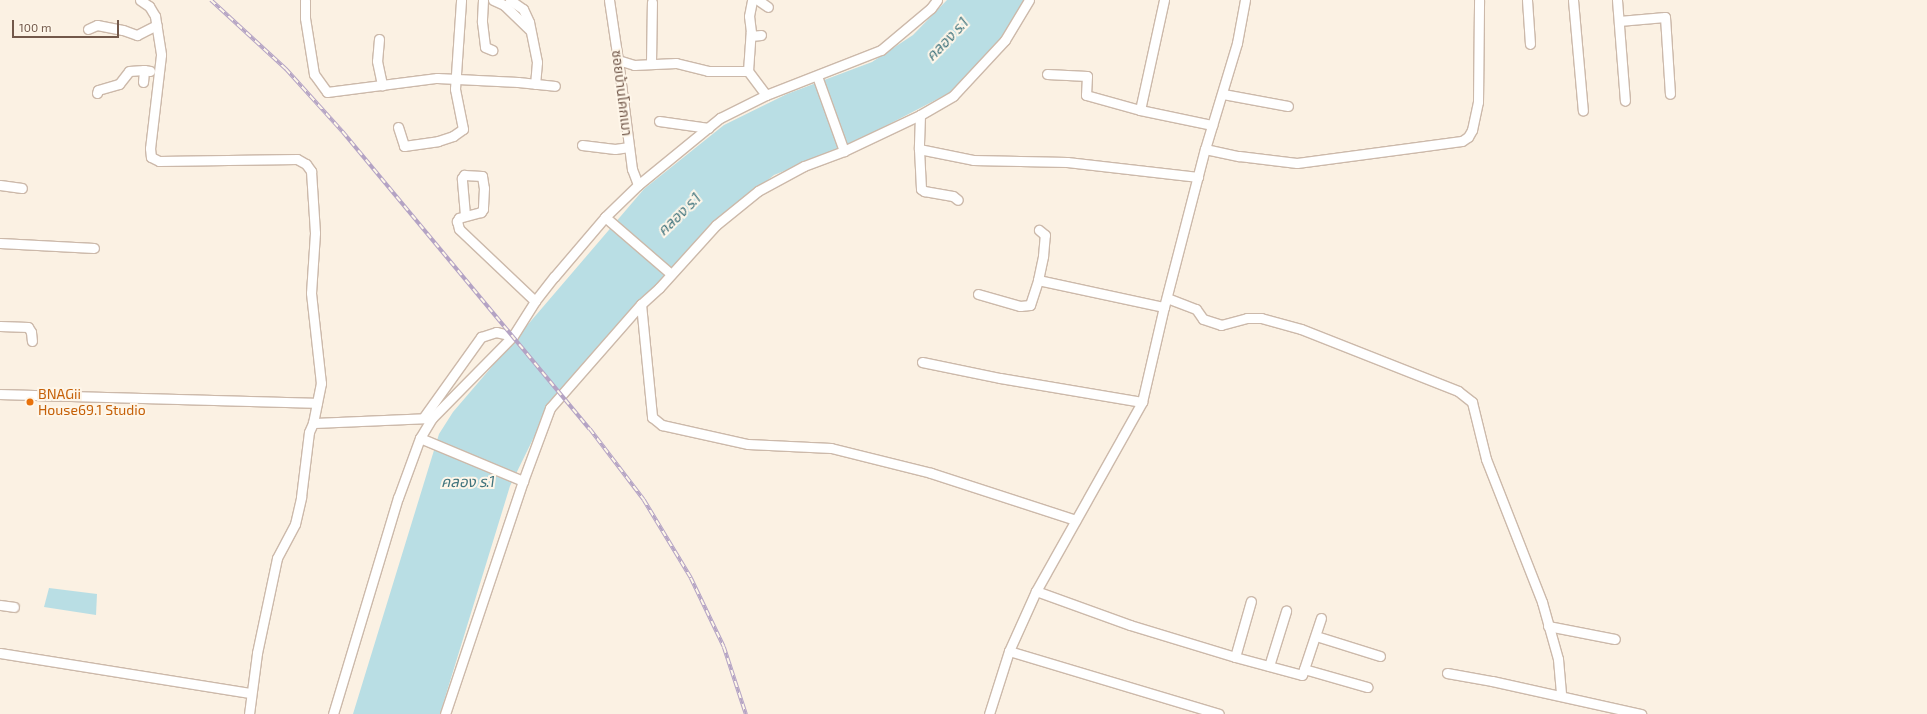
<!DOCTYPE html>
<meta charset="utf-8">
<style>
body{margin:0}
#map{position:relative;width:1927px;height:714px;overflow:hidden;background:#fbf1e3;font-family:"Exo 2","Noto Sans Thai",sans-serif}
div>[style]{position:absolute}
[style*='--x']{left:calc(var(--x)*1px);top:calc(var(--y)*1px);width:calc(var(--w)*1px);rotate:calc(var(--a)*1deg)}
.water>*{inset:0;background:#b9dee4}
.roads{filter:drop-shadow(1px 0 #ccb9aa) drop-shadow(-1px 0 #ccb9aa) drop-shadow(0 1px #ccb9aa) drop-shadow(0 -1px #ccb9aa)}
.minor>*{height:9px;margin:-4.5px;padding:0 4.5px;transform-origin:4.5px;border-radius:4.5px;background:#fff}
.rail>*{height:3.5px;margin-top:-1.75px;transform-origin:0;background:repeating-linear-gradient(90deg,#fef6e9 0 6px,#b4a3c4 0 12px);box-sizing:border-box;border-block:1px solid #b4a3c4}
.dots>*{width:11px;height:11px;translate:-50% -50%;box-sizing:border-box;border:2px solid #fef6e9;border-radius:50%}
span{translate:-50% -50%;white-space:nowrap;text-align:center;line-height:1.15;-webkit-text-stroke:4px #fef6e9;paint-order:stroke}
.street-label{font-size:14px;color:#72584a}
.food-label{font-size:14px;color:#c56008}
.left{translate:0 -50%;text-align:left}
.water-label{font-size:15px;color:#42757e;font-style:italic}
.scale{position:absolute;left:12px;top:20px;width:107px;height:18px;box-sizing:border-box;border:2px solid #72584a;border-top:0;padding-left:5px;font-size:12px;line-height:14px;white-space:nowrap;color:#72584a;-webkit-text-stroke:3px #fef6e9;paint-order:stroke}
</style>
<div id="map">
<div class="water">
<i style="clip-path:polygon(947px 0,1025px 0,1001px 39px,951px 92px,847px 146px,774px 175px,708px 229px,554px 405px,533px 439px,510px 486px,440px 714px,353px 714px,439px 434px,453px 412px,644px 189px,724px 125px,787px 94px,872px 62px,913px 35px)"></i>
<i style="clip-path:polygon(49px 588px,97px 594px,96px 615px,44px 607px)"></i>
</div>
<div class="roads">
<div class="minor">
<i style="--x:140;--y:0;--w:11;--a:34"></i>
<i style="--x:149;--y:6;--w:12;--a:59"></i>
<i style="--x:155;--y:16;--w:39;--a:81"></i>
<i style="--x:161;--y:55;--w:94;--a:96.7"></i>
<i style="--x:150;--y:148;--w:9;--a:84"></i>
<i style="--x:151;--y:157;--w:9;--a:27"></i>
<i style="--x:159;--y:161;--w:138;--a:-0.8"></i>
<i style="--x:297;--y:159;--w:10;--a:29"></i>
<i style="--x:306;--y:164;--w:9;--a:54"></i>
<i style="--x:311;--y:171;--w:62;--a:86.3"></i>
<i style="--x:315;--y:233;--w:60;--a:93.8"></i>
<i style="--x:311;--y:293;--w:91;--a:83.7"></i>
<i style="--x:321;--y:383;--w:41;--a:101.3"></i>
<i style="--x:305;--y:0;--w:18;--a:90"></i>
<i style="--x:305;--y:18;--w:57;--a:80.9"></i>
<i style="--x:314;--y:74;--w:22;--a:54"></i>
<i style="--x:327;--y:92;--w:111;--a:-7.3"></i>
<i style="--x:437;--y:78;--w:81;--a:2.8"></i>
<i style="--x:518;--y:82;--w:37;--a:6"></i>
<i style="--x:483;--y:0;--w:22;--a:93"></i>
<i style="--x:482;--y:22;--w:25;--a:83"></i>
<i style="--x:485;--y:47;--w:8;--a:23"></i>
<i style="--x:493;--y:0;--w:12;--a:24"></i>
<i style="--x:504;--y:5;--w:36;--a:44"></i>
<i style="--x:510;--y:0;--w:16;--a:35"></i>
<i style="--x:523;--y:9;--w:14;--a:65"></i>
<i style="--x:529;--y:22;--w:41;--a:78.7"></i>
<i style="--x:537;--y:62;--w:22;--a:95"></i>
<i style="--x:609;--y:0;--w:61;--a:81.5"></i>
<i style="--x:618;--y:60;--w:110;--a:82.7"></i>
<i style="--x:632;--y:169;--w:17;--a:69"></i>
<i style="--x:758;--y:0;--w:12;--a:35"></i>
<i style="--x:1029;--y:0;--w:47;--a:121"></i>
<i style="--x:1005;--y:40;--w:76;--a:132.9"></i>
<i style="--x:953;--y:96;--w:38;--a:150"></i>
<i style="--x:920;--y:115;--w:84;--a:154.7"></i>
<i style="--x:844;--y:151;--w:43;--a:159.4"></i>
<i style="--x:804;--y:166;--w:52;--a:151.5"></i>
<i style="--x:758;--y:191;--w:54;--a:141"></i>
<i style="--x:716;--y:225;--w:85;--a:132.1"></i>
<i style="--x:659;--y:288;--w:24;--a:138"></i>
<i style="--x:641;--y:304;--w:114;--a:84.4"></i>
<i style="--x:652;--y:417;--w:13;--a:39"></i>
<i style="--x:662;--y:425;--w:88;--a:12.5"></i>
<i style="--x:748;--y:444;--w:83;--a:2.8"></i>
<i style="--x:831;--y:448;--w:103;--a:14"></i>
<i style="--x:931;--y:473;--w:152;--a:18"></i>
<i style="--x:1527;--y:0;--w:44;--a:86.1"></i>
<i style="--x:1573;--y:0;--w:111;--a:84.9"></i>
<i style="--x:1617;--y:0;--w:101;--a:85.5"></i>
<i style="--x:1619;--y:21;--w:46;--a:-5"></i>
<i style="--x:1665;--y:17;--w:77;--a:86.3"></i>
<i style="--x:88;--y:29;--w:10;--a:-24"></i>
<i style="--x:97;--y:25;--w:26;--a:11"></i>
<i style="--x:123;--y:30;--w:15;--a:20"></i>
<i style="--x:137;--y:35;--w:22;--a:-27"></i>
<i style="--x:751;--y:36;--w:10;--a:-6"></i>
<i style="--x:379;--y:39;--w:22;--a:95"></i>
<i style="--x:377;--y:61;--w:25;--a:78"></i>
<i style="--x:618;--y:60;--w:17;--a:17"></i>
<i style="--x:634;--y:65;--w:42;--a:-2.7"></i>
<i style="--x:676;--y:63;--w:33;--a:14"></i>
<i style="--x:708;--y:71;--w:40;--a:0"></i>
<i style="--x:748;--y:71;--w:30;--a:53"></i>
<i style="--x:651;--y:63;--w:61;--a:-89.1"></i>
<i style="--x:748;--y:71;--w:39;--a:-86"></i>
<i style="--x:751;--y:32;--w:16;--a:-97"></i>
<i style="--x:749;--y:16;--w:16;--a:-79"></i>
<i style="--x:1047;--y:74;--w:40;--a:2.9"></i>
<i style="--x:1087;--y:76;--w:19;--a:93"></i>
<i style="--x:1086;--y:95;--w:56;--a:15.5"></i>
<i style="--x:1140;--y:110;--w:74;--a:11.8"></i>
<i style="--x:817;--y:76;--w:80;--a:70.2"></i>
<i style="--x:143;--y:82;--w:12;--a:-85"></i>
<i style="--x:144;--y:70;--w:6;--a:9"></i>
<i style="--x:97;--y:93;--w:3;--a:-72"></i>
<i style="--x:98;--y:90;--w:22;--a:-16"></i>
<i style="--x:119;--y:84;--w:16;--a:-52"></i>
<i style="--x:129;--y:71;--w:15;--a:-4"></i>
<i style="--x:1223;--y:94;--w:66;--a:10.5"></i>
<i style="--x:1140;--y:110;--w:113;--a:-77.7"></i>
<i style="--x:920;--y:115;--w:34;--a:92"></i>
<i style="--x:919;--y:149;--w:55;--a:11.5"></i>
<i style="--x:973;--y:160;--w:94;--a:1.2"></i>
<i style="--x:1067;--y:162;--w:132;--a:6.5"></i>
<i style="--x:659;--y:121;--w:50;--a:8"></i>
<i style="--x:398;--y:127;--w:20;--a:72"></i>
<i style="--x:404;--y:146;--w:34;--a:-8"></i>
<i style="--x:438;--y:141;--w:16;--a:-18"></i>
<i style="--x:453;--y:136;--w:12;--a:-35"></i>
<i style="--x:463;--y:129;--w:41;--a:-101.3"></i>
<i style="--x:455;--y:89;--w:89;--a:-86.1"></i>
<i style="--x:582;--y:145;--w:33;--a:7"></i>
<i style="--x:615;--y:149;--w:14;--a:-8"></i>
<i style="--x:919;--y:149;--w:40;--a:87.1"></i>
<i style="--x:921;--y:189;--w:4;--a:34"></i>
<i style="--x:924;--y:191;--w:29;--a:10"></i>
<i style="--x:953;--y:196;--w:6;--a:39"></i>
<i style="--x:1205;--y:149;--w:35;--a:12"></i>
<i style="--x:1239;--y:156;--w:58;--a:6.9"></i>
<i style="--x:1297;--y:163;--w:166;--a:-7.6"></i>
<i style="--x:1462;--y:141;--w:7;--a:-34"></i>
<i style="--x:1468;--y:137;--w:8;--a:-60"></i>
<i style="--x:1472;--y:130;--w:29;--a:-78"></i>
<i style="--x:1478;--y:102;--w:102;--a:-89.4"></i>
<i style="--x:0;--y:185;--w:22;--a:8"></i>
<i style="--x:465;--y:215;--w:37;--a:-95"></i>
<i style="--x:462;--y:178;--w:4;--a:-56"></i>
<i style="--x:464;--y:175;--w:18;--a:3"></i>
<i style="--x:482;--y:176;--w:12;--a:81"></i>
<i style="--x:484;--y:188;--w:21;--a:93"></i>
<i style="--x:483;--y:209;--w:4;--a:124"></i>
<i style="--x:481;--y:212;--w:23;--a:165"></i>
<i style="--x:459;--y:218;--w:4;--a:124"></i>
<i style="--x:457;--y:221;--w:8;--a:76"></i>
<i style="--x:459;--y:229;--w:105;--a:43.5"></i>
<i style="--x:605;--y:217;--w:87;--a:40.8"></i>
<i style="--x:0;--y:243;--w:94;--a:3"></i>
<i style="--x:1038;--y:280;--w:129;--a:12.1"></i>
<i style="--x:978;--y:294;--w:44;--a:15.9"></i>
<i style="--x:1020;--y:306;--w:10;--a:-6"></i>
<i style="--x:1030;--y:305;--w:26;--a:-72"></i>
<i style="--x:1038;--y:280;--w:25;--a:-78"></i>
<i style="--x:1043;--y:256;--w:21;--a:-85"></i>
<i style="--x:1045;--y:235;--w:8;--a:-140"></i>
<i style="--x:1167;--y:298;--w:31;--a:21"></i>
<i style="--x:1196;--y:309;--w:12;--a:55"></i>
<i style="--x:1203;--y:319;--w:19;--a:18"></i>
<i style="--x:1221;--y:325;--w:27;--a:-15"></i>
<i style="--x:1247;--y:318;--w:14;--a:0"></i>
<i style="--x:1261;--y:318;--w:41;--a:15.4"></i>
<i style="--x:1301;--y:329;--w:169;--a:21.5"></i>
<i style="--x:1458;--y:391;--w:18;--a:38"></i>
<i style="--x:1472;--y:402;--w:59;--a:76.2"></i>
<i style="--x:1486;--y:459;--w:154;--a:68.6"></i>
<i style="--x:1542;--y:602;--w:59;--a:74.3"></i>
<i style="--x:1558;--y:659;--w:37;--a:85"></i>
<i style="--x:0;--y:326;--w:28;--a:2"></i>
<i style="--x:28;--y:327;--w:6;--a:59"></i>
<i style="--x:31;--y:332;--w:9;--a:84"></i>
<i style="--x:922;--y:362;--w:80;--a:11.6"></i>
<i style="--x:1000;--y:378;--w:144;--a:9.6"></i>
<i style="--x:0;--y:394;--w:317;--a:1.6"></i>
<i style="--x:423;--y:418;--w:100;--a:-54.4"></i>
<i style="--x:481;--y:337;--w:16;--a:-18"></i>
<i style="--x:496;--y:332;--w:17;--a:13"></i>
<i style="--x:420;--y:438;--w:112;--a:22.7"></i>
<i style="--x:1036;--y:591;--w:100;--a:19.9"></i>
<i style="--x:1130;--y:625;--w:110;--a:16.9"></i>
<i style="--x:1235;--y:657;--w:69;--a:15"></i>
<i style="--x:1302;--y:675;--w:60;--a:-71.6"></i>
<i style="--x:0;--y:605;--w:14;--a:8"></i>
<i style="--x:1548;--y:626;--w:68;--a:11"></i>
<i style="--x:1316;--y:636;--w:67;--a:17.4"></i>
<i style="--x:1009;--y:651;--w:219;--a:16.7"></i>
<i style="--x:0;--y:653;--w:253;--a:9.1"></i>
<i style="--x:1235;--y:657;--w:58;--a:-74.1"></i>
<i style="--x:1269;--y:666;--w:58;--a:-72.8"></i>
<i style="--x:1304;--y:669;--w:66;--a:15.9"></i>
<i style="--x:1447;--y:673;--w:46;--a:10.1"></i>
<i style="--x:1492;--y:681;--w:153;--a:12.5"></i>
<i style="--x:249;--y:714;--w:62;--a:-82.5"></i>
<i style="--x:257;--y:653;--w:97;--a:-78.1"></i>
<i style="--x:277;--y:558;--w:38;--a:-62"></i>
<i style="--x:295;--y:524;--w:28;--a:-77"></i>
<i style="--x:301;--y:497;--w:65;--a:-83"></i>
<i style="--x:309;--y:432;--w:10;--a:-66"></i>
<i style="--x:313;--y:423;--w:119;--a:-2.4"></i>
<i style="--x:333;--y:714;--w:226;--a:-73.3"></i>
<i style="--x:398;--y:498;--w:64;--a:-69.9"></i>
<i style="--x:420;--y:438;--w:23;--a:-59"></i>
<i style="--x:432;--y:418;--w:115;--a:-45.4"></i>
<i style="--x:513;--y:336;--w:41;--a:-57.8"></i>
<i style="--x:535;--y:301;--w:31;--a:-52"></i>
<i style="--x:554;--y:277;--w:79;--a:-49.6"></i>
<i style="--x:605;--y:217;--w:46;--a:-44.1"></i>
<i style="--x:638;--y:185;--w:106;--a:-39.3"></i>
<i style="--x:720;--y:118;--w:51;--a:-26.6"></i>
<i style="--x:766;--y:95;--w:123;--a:-21.4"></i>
<i style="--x:881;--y:50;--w:65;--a:-40"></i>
<i style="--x:931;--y:8;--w:10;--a:-53"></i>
<i style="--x:445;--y:714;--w:246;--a:-71.5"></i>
<i style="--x:523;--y:481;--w:78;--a:-69.7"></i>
<i style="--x:550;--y:408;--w:138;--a:-48.8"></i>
<i style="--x:989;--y:714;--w:66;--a:-72.4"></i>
<i style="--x:1009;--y:651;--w:66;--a:-65.8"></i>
<i style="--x:1036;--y:591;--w:217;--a:-60.7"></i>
<i style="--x:1142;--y:402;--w:98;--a:-77"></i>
<i style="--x:1164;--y:307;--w:163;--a:-75.5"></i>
<i style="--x:1205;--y:149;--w:111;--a:-73.2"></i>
<i style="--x:1237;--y:43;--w:44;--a:-79.5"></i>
</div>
</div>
<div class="rail">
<i style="--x:211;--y:0;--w:102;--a:42.6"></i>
<i style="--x:286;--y:69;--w:85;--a:47.9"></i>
<i style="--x:343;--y:132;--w:386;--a:50.3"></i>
<i style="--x:590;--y:429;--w:89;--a:52.7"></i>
<i style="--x:644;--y:500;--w:91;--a:58.9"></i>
<i style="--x:691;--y:578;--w:76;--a:64.4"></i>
<i style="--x:724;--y:647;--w:71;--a:71.8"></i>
</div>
<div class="dots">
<i style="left:30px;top:402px;background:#e8710a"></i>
</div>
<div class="street-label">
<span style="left:622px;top:93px;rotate:83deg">ซอยบ้านโคกเมา</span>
</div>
<div class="food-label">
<span class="left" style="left:38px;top:402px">BNAGii<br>House69.1 Studio</span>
</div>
<div class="water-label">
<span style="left:947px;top:39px;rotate:-46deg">คลอง ร.1</span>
<span style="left:679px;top:214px;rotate:-44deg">คลอง ร.1</span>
<span style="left:468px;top:482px">คลอง ร.1</span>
</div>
<div class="scale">100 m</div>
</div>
